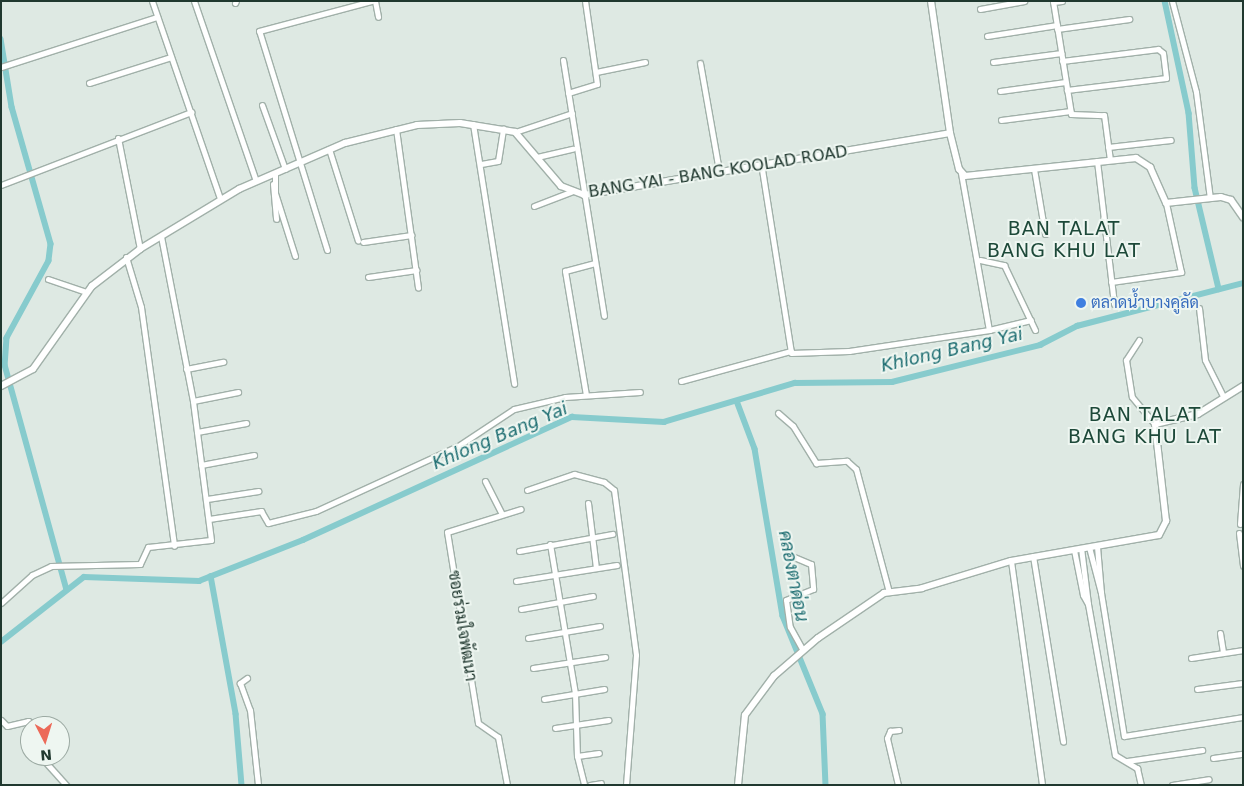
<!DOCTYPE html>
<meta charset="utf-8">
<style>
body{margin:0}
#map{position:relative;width:1244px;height:786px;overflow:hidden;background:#dee9e3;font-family:"DejaVu Sans",Sarabun,sans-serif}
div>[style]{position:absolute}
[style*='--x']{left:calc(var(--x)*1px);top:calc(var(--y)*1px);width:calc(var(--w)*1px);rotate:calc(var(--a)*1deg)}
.canal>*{height:5.5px;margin:-2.75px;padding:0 2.75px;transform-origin:2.75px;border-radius:2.75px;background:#87cbcd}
.roads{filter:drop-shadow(1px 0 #a1b0a9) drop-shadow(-1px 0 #a1b0a9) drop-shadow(0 1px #a1b0a9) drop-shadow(0 -1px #a1b0a9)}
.minor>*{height:5px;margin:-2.5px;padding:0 2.5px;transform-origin:2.5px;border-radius:2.5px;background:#fff}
.tertiary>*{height:6px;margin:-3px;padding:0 3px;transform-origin:3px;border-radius:3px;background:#fff}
.dots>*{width:14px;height:14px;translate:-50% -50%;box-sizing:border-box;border:2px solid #eef6f1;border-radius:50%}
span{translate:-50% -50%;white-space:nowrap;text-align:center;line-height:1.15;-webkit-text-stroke:4px #eef6f1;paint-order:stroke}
.street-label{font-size:16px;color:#20382f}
.shop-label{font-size:16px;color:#366cbe}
.left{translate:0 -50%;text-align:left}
.water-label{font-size:18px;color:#1d6d71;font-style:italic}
.quarter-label{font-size:19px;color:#1d4939;letter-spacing:1px}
.frame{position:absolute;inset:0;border:2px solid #20382f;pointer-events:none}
.north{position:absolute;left:20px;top:716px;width:50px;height:50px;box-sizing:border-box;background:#eef6f1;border:1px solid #9caaa3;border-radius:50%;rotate:175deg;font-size:14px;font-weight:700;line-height:20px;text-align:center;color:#20382f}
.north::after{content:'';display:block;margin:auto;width:18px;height:22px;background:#ec6a59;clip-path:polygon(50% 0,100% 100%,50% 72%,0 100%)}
</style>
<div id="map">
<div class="canal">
<i style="--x:1165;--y:1;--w:115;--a:77.9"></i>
<i style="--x:1189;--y:113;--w:75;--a:85.4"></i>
<i style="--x:1195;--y:188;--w:104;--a:76.6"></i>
<i style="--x:1;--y:39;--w:69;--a:80.8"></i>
<i style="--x:12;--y:107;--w:142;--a:74.1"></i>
<i style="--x:51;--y:244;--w:17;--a:97"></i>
<i style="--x:49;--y:261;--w:88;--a:118.6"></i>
<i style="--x:7;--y:338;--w:27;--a:94"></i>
<i style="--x:5;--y:365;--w:233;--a:74.6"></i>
<i style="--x:737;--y:401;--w:51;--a:69.4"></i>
<i style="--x:755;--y:449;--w:169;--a:80.5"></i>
<i style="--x:783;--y:616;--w:106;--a:67.8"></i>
<i style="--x:823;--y:714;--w:71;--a:87.6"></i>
<i style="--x:211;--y:576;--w:140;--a:79.7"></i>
<i style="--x:236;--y:714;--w:71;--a:85.2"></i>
<i style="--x:1;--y:642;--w:105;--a:-38.1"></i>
<i style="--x:84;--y:577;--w:115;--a:2"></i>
<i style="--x:199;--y:581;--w:112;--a:-21.5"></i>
<i style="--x:303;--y:540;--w:296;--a:-24.6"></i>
<i style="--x:572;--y:417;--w:92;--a:3.1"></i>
<i style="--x:664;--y:422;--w:137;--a:-16.6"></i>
<i style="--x:795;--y:383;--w:97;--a:-0.6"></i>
<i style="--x:892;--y:382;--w:153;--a:-14"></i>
<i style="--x:1040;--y:345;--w:42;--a:-27.2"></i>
<i style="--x:1077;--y:326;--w:171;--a:-14.5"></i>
</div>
<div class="roads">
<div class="minor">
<i style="--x:152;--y:1;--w:208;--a:71"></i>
<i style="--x:194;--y:1;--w:190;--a:71"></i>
<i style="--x:375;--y:1;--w:16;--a:79"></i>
<i style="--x:1053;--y:1;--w:114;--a:80.9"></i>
<i style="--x:1071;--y:114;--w:33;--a:2"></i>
<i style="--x:1104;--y:115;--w:45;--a:82.4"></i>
<i style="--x:1172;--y:1;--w:94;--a:75.2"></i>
<i style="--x:1196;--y:92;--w:107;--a:82.5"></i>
<i style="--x:1053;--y:2;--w:9;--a:-6"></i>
<i style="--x:235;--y:3;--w:2;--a:-63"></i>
<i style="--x:980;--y:9;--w:45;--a:-10.3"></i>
<i style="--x:1057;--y:29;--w:73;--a:-7.9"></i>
<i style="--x:987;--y:36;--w:71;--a:-8.9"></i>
<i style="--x:563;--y:60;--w:259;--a:80.9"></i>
<i style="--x:1062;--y:61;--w:97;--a:-7.1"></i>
<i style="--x:1158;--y:49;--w:6;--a:39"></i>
<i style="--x:1163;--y:53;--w:25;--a:83"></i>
<i style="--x:1166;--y:78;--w:100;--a:173.1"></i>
<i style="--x:993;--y:62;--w:69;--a:-7.5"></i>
<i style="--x:700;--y:63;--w:110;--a:80"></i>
<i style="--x:1;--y:67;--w:164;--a:-17.8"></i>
<i style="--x:596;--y:72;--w:50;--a:-11.5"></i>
<i style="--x:89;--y:83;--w:86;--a:-17.6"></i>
<i style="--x:1000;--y:91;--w:66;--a:-7.9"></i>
<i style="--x:568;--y:93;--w:30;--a:-17"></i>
<i style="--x:597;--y:84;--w:84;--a:-98.2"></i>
<i style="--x:262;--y:105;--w:68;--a:70.2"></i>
<i style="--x:1001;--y:120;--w:70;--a:-7.4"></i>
<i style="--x:473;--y:124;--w:263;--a:81"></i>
<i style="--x:396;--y:129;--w:160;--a:82.1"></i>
<i style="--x:515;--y:132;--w:60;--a:-18.4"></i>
<i style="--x:118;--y:138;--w:113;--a:78.8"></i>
<i style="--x:1108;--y:147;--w:63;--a:-6.3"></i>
<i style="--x:329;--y:149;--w:96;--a:72.5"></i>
<i style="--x:537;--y:157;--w:37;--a:-13"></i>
<i style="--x:1097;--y:161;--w:144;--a:83.2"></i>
<i style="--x:761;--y:163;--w:192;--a:81"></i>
<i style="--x:791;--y:353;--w:58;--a:-2"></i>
<i style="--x:849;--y:351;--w:142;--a:-8.5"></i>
<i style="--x:481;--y:164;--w:17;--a:-10"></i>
<i style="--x:498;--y:161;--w:33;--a:-81"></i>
<i style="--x:1034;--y:169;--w:66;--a:80.4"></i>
<i style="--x:275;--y:173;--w:20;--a:90"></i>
<i style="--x:275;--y:193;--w:66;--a:72.4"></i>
<i style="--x:961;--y:173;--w:159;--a:79.9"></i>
<i style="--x:989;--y:330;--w:43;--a:-13.4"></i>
<i style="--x:273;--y:184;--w:35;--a:85"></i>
<i style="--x:1;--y:185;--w:204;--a:-21"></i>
<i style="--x:534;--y:206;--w:40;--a:-21"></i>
<i style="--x:363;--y:242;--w:49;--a:-8.3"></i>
<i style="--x:327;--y:250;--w:229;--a:-107.2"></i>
<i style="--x:259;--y:31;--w:117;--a:-14.9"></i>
<i style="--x:126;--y:257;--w:52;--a:73.3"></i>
<i style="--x:141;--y:307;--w:241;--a:82.1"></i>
<i style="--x:980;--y:260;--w:25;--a:12"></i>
<i style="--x:1004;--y:265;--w:72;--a:64.5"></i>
<i style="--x:368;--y:277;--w:49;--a:-8.3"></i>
<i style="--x:48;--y:279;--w:40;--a:18.9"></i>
<i style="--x:1111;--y:282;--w:71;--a:-8.1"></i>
<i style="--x:1181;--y:272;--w:71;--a:-102.3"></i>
<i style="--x:1199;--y:308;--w:52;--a:83.4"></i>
<i style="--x:1205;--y:360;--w:40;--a:63.4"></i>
<i style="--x:1139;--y:340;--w:24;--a:123"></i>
<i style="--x:1126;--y:360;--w:37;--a:81"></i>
<i style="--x:1132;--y:397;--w:35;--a:50"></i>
<i style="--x:186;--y:369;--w:38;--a:-11"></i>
<i style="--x:681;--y:381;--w:114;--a:-15.3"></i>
<i style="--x:586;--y:395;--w:126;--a:-99.6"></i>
<i style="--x:565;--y:271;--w:31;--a:-15"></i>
<i style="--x:193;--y:401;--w:46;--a:-11.3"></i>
<i style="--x:778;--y:413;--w:20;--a:41"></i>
<i style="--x:793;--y:426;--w:44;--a:58.1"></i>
<i style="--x:816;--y:463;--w:31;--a:-4"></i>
<i style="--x:847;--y:461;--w:12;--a:42"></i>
<i style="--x:856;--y:469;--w:127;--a:75"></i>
<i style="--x:197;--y:432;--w:50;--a:-10.4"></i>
<i style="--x:201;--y:465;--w:54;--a:-10.7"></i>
<i style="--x:485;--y:481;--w:37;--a:63"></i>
<i style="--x:527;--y:490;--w:50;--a:-18.8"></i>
<i style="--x:574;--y:474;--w:31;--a:15"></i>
<i style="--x:604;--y:482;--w:13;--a:39"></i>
<i style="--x:614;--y:490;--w:166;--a:82.4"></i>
<i style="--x:636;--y:655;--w:130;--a:94.4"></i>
<i style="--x:207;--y:499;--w:52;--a:-8.9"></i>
<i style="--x:588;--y:503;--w:65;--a:83"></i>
<i style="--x:209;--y:519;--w:53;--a:-8.7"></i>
<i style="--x:261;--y:511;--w:14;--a:60"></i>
<i style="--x:268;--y:523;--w:49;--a:-14"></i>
<i style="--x:316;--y:511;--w:156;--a:-24.6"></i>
<i style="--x:458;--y:446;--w:67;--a:-33.5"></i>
<i style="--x:514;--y:409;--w:52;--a:-13.2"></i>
<i style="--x:565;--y:397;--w:75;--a:-3.8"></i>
<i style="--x:1240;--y:524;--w:40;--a:-85.7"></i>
<i style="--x:1239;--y:533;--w:33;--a:83"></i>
<i style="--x:550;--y:544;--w:151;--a:80.5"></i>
<i style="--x:575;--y:693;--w:63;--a:88.2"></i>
<i style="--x:577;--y:756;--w:30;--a:76"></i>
<i style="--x:1089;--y:547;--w:48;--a:75.4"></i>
<i style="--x:1101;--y:593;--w:47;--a:-94.9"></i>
<i style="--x:1074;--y:550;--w:46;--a:78.7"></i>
<i style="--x:1083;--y:595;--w:10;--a:61"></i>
<i style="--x:1088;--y:604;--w:56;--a:-97.1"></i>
<i style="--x:519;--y:551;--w:95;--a:-10.4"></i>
<i style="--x:787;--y:554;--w:26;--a:23"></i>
<i style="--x:811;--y:564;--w:25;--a:85"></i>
<i style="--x:813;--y:589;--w:29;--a:158"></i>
<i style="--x:786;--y:600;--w:27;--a:82"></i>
<i style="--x:790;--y:627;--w:26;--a:61"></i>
<i style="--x:1033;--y:556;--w:188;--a:80.8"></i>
<i style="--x:1011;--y:561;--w:226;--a:82.1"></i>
<i style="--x:516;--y:581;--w:102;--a:-9"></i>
<i style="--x:1101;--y:593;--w:145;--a:80.9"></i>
<i style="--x:1124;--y:736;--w:121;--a:-9.1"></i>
<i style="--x:1;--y:603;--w:42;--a:-42.1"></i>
<i style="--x:32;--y:575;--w:21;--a:-25"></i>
<i style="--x:51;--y:566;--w:89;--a:-1.3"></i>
<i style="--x:140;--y:564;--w:19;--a:-65"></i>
<i style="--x:148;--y:547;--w:63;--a:-6.3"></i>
<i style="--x:211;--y:540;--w:140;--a:-97.4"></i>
<i style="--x:193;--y:401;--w:168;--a:-101"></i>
<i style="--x:1088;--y:604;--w:153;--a:79.9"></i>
<i style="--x:1115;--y:755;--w:26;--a:31"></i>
<i style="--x:1137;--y:768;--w:17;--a:77"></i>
<i style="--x:521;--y:609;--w:73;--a:-10.2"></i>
<i style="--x:1220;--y:633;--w:20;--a:81"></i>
<i style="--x:528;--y:638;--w:73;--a:-9.5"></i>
<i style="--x:1191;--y:658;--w:53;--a:-8.7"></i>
<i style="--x:533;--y:668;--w:73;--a:-8.7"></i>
<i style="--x:247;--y:678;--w:9;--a:144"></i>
<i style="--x:240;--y:683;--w:29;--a:70"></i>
<i style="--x:250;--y:710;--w:75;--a:83.9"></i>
<i style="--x:1197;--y:689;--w:46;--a:-7.4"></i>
<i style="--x:544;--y:699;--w:61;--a:-9.5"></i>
<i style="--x:1;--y:720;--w:8;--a:45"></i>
<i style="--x:7;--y:726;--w:22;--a:-13"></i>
<i style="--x:28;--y:721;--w:10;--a:29"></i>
<i style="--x:555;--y:728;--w:54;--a:-8.6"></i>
<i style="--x:40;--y:756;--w:39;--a:48"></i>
<i style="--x:577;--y:756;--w:22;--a:-8"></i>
<i style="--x:1213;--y:758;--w:30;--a:-8"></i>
<i style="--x:1127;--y:761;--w:76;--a:-8.3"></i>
<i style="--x:507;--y:785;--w:49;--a:-100.6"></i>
<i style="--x:498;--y:737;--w:24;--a:-145"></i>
<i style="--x:478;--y:723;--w:193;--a:-99.2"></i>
<i style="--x:447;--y:532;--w:77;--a:-17.3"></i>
<i style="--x:590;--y:785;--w:11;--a:-10"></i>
<i style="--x:898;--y:785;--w:48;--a:-103.2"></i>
<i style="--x:887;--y:738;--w:8;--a:-67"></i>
<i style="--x:890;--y:731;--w:9;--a:-6"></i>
<i style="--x:1172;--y:785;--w:37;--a:-9"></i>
</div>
<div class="tertiary">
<i style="--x:931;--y:1;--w:133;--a:81.8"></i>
<i style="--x:1;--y:386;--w:36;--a:-28"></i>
<i style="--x:33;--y:369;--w:102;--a:-54.6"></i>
<i style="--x:92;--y:286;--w:61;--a:-37.6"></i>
<i style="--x:140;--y:249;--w:116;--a:-31.2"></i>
<i style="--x:239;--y:189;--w:116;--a:-23.5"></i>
<i style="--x:345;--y:143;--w:74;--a:-14"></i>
<i style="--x:417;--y:125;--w:43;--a:-2.7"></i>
<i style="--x:460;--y:123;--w:56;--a:9.3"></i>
<i style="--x:515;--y:132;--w:71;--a:49.6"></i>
<i style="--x:561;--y:186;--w:25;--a:21"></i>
<i style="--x:584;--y:195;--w:371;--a:-9.6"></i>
<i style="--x:950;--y:133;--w:37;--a:76"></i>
<i style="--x:959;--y:169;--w:9;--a:49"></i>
<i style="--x:965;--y:176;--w:172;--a:-6"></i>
<i style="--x:1136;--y:158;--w:17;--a:33"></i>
<i style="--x:1150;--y:167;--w:39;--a:66"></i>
<i style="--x:1166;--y:203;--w:55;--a:-6.2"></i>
<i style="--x:1221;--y:197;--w:10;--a:17"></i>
<i style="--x:1231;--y:200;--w:21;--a:55"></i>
<i style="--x:738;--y:785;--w:70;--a:-84.3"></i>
<i style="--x:745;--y:715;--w:49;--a:-53.4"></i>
<i style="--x:774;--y:676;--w:58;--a:-40.8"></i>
<i style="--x:818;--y:638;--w:80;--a:-34.3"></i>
<i style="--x:884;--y:593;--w:38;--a:-7"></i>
<i style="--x:922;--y:588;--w:93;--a:-16.9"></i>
<i style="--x:1011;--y:561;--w:150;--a:-10"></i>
<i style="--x:1159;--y:535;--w:16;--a:-63"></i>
<i style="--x:1166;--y:521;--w:98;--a:-96.5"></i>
<i style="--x:1155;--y:424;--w:44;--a:-13.1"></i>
<i style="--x:1198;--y:414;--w:53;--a:-31.9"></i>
</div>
</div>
<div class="dots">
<i style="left:1081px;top:303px;background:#3f7fe0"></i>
</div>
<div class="street-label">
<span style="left:718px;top:172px;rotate:-9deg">BANG YAI - BANG KOOLAD ROAD</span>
<span style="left:462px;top:626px;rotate:81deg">ซอยร่วมใจพัฒนา</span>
</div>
<div class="shop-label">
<span class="left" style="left:1091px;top:303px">ตลาดน้ำบางคูลัด</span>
</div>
<div class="water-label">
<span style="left:952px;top:350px;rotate:-13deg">Khlong Bang Yai</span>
<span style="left:500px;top:436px;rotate:-23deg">Khlong Bang Yai</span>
<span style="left:793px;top:576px;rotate:79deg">คลองตาด่อน</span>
</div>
<div class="quarter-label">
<span style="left:1064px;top:240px">BAN TALAT<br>BANG KHU LAT</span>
<span style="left:1145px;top:426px">BAN TALAT<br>BANG KHU LAT</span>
</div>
<div class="frame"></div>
<div class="north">N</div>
</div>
